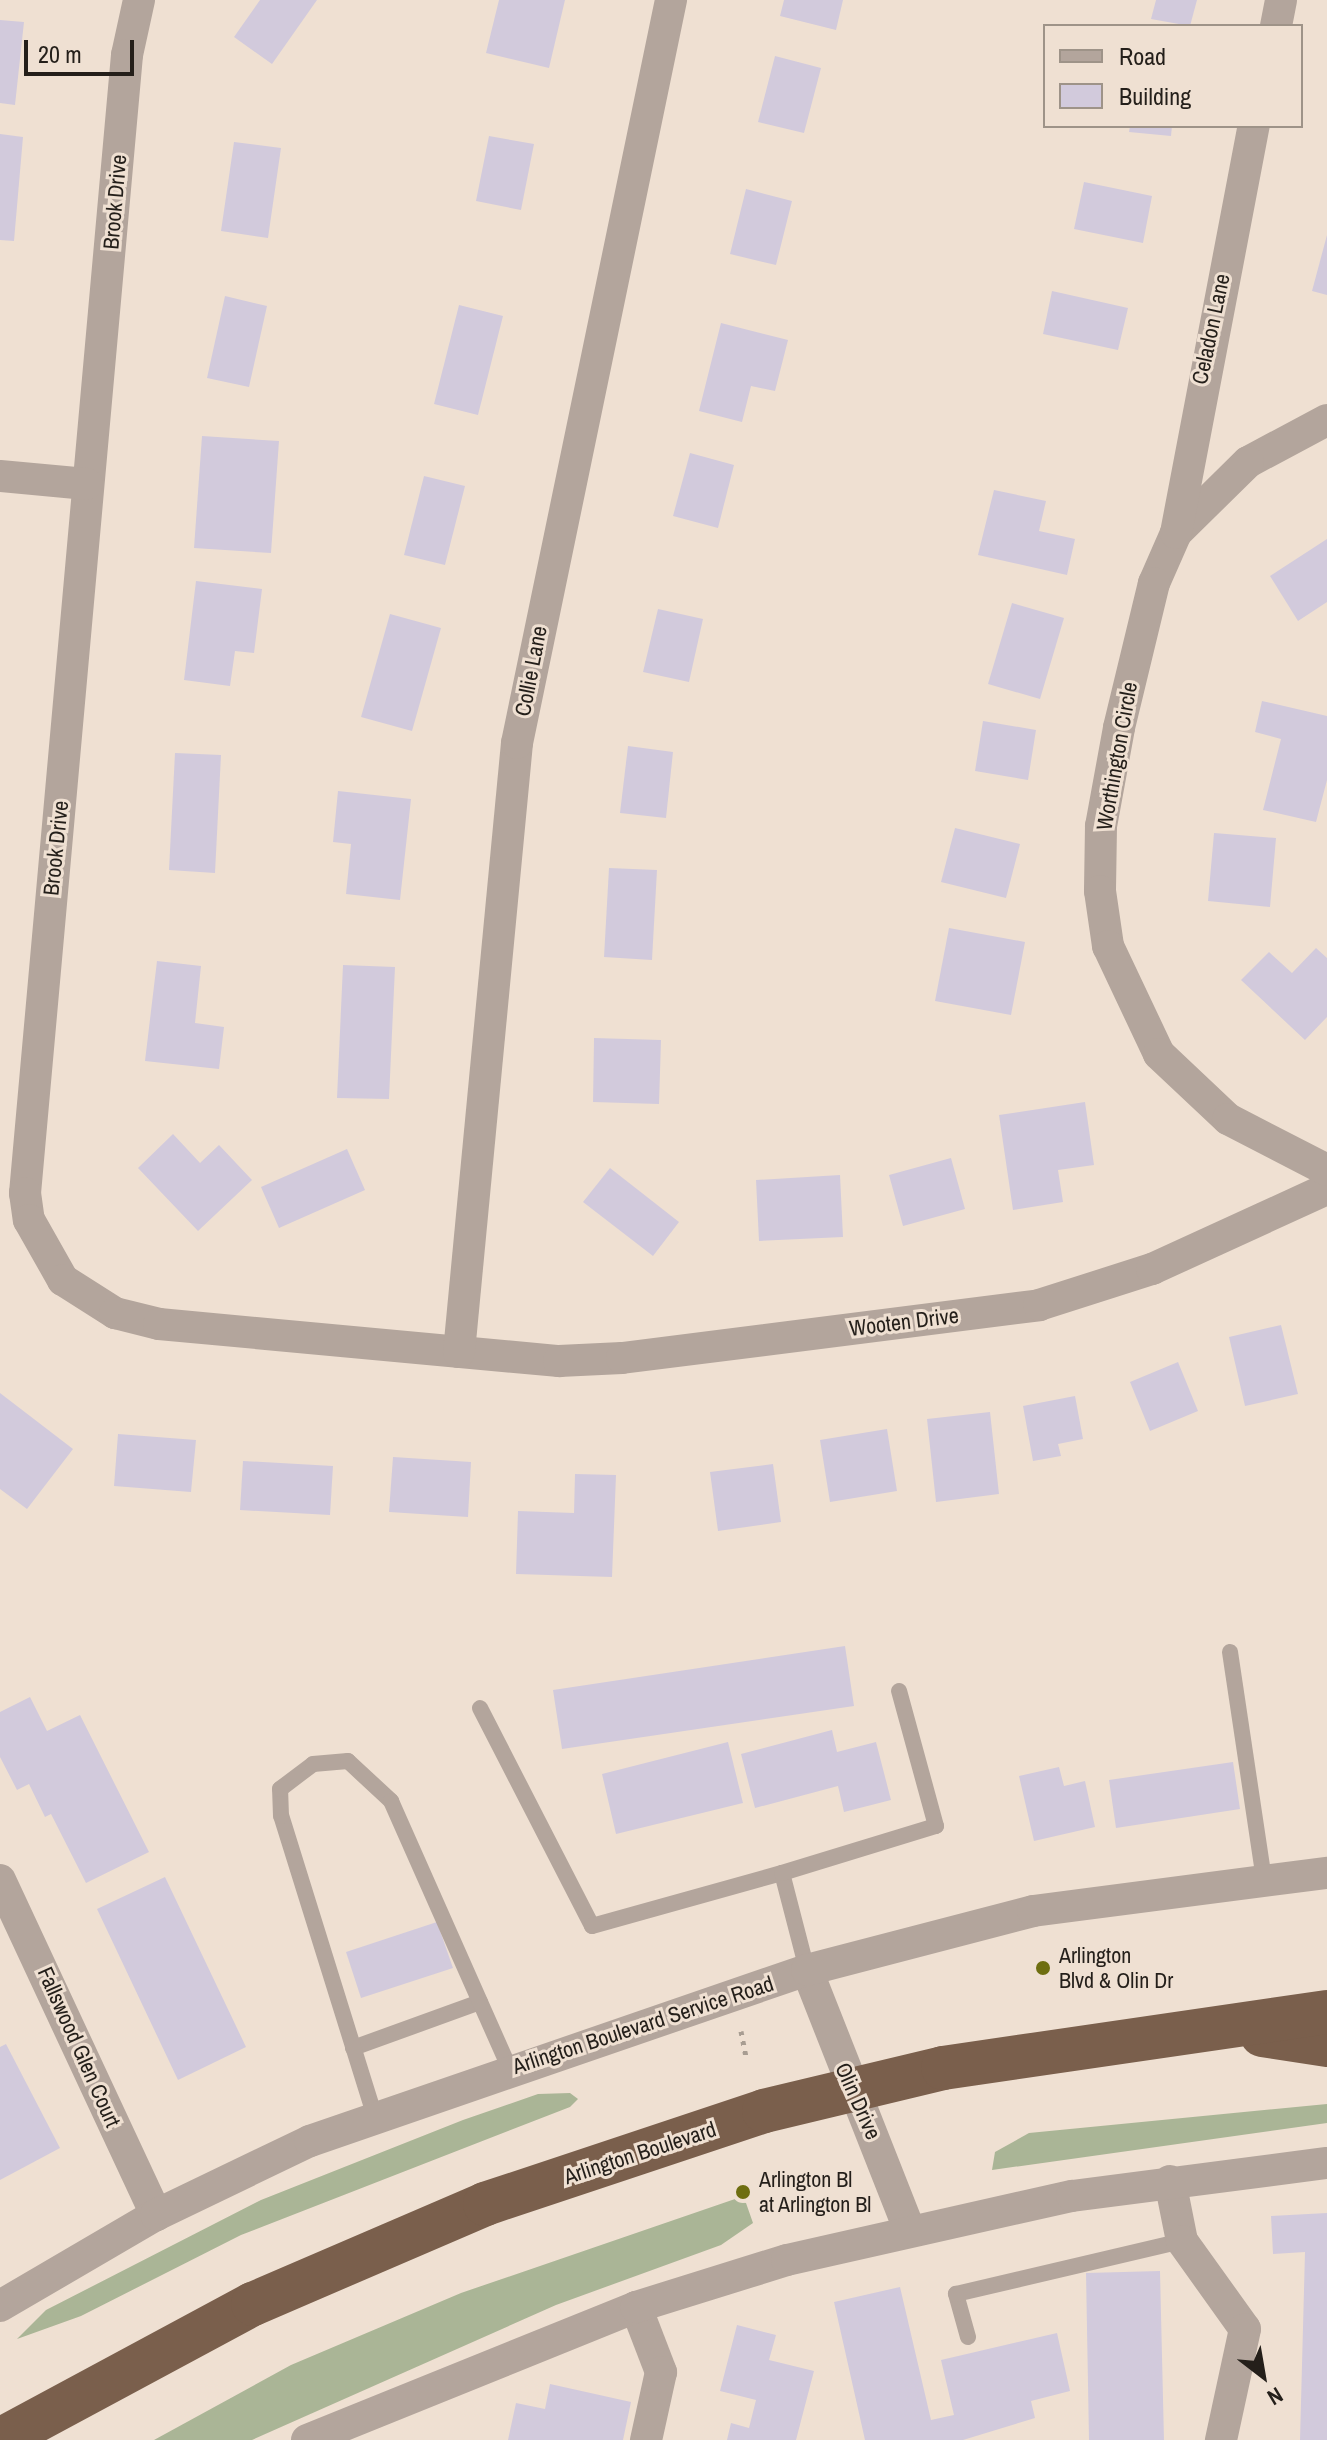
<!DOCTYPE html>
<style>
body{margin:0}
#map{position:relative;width:1327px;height:2440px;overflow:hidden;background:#efe0d2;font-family:"Archivo Narrow",sans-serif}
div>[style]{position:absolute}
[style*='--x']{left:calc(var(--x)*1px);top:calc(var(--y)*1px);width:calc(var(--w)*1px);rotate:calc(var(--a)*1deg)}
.forest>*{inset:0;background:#aab596}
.building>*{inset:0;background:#d2cadc}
.path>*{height:5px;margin-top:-2.5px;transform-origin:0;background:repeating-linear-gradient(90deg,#a89d92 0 4px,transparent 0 10px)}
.lane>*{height:16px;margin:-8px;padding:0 8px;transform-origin:8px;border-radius:8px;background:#b3a59c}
.street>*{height:32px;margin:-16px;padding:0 16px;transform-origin:16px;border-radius:16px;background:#b3a59c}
.highway>*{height:44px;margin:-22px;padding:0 22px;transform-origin:22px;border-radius:22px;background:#7a5f4c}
.dots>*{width:22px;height:22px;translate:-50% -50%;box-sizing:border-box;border:4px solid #efe0d2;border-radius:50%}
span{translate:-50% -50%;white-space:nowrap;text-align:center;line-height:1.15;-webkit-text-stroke:6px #efe0d2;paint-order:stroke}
.street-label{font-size:22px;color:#241f1a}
.poi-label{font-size:22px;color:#241f1a}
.left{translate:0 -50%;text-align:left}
.legend{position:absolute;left:1043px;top:24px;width:260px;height:104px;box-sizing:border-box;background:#efe0d2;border:2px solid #9e9388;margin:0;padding:10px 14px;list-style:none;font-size:24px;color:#241f1a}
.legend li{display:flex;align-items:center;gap:16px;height:40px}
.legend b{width:40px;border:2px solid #9e9388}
.north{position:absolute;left:1223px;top:2336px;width:80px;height:80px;-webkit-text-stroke:6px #efe0d2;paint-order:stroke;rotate:149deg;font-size:22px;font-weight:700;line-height:32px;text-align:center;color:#241f1a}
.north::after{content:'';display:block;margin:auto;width:28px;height:36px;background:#241f1a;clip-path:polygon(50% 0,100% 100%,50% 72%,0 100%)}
.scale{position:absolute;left:24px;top:40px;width:110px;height:36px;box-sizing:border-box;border:4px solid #241f1a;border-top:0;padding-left:10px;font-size:24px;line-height:28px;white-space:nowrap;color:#241f1a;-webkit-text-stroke:6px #efe0d2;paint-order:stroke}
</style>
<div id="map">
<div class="forest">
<i style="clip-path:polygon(570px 2093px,578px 2099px,570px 2107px,241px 2235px,81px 2316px,17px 2339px,46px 2310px,261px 2200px,463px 2120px,538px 2094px)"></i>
<i style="clip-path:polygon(1327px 2104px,1327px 2123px,992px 2170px,995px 2152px,1029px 2133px)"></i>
<i style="clip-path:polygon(735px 2199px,746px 2203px,753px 2223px,721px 2245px,556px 2305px,252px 2440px,154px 2440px,291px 2365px,461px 2293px)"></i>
</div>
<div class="building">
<i style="clip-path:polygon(260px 0,317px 0,272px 64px,234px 37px)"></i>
<i style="clip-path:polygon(499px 0,565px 0,549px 68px,486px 53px)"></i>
<i style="clip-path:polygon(784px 0,843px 0,836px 30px,780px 16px)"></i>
<i style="clip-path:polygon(1156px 0,1197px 0,1190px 26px,1151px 19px)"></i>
<i style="clip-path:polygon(0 20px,24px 22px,15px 105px,0 103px)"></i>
<i style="clip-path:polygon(775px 56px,821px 68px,804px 133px,758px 122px)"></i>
<i style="clip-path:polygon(1130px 126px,1172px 126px,1171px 136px,1129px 132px)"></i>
<i style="clip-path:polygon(0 134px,23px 137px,14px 241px,0 240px)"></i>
<i style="clip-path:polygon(489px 136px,534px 144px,521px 210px,476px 201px)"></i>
<i style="clip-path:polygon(234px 142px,281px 148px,268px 238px,221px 231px)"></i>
<i style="clip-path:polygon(1084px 182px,1152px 196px,1143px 243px,1074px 229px)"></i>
<i style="clip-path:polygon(746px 189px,792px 201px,776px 265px,730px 254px)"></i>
<i style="clip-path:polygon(1327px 235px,1327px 295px,1312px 291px)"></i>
<i style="clip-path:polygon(1052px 291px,1128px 308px,1118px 350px,1043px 334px)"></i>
<i style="clip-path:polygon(225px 296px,267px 306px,249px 387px,207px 378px)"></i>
<i style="clip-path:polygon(459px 305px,503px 316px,478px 415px,434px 404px)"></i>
<i style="clip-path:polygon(721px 323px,788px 340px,775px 391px,751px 386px,742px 422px,699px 411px)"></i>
<i style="clip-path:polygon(202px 436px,279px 441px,271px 553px,194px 548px)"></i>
<i style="clip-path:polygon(690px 453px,734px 465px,718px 528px,673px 516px)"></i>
<i style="clip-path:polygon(424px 476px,465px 486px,445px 565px,404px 555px)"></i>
<i style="clip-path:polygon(994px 490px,1046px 501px,1039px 531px,1075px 539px,1067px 575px,978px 555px)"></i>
<i style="clip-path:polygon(1327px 539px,1327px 602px,1298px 621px,1270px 576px)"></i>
<i style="clip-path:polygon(196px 581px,262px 589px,254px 653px,235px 651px,230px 686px,184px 680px)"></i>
<i style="clip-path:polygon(1012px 603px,1064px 618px,1040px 699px,988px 684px)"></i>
<i style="clip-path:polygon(658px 609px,703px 619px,689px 682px,643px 672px)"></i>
<i style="clip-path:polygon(390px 614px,441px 628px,412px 731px,361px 717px)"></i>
<i style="clip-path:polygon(1262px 701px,1327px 716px,1327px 780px,1316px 822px,1263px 810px,1281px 739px,1255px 732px)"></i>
<i style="clip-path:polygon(983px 721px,1036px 730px,1028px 780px,975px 771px)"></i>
<i style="clip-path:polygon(628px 746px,673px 752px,666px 818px,620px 813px)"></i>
<i style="clip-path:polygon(175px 753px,221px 755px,215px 873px,169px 870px)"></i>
<i style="clip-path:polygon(338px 791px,411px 799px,400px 900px,346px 894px,351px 844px,333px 842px)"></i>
<i style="clip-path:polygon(955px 828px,1020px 844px,1006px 898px,941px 882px)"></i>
<i style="clip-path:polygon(1214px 833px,1276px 838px,1270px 907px,1208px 901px)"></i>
<i style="clip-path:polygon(609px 868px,657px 870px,652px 960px,604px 957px)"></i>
<i style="clip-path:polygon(949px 928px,1025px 942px,1011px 1015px,935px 1001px)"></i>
<i style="clip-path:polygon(1316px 948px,1327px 958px,1327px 1017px,1305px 1040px,1241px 980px,1269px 952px,1292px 973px)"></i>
<i style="clip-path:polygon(157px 961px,201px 966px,195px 1023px,224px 1027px,219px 1069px,145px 1061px)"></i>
<i style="clip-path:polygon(343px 965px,395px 967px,389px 1099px,337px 1098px)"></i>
<i style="clip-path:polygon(594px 1038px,661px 1040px,659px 1104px,593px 1102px)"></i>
<i style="clip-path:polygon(1085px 1102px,1094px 1165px,1058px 1170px,1063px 1202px,1013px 1210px,999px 1115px)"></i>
<i style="clip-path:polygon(173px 1134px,200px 1163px,219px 1145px,252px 1180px,198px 1231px,138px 1168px)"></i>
<i style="clip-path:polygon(347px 1149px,365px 1190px,279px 1228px,261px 1187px)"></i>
<i style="clip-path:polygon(951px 1158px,965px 1209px,903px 1226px,889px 1175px)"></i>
<i style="clip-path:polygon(610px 1168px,679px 1222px,653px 1256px,583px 1202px)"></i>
<i style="clip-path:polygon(840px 1175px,843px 1237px,759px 1241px,756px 1180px)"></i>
<i style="clip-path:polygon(1281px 1325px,1298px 1394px,1245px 1406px,1229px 1337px)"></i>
<i style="clip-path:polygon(1178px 1362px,1198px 1411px,1150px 1431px,1130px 1382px)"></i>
<i style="clip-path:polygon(0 1393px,73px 1449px,27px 1509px,0 1489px)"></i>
<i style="clip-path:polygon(1075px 1396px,1083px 1439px,1058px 1444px,1061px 1456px,1033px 1461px,1023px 1406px)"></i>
<i style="clip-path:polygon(990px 1412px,999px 1494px,936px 1502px,927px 1419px)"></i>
<i style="clip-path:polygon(887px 1429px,897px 1491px,830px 1502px,820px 1440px)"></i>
<i style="clip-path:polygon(118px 1434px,196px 1440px,191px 1492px,114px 1486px)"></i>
<i style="clip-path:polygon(393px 1457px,471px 1462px,468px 1517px,389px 1512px)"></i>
<i style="clip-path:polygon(243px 1461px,333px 1466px,330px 1515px,240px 1510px)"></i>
<i style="clip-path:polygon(773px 1464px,781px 1522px,718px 1531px,710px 1472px)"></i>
<i style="clip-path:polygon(575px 1474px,616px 1475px,612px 1577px,516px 1574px,518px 1511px,574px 1513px)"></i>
<i style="clip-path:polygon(845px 1646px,854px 1706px,562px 1749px,553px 1690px)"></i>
<i style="clip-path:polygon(30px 1697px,47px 1731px,80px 1715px,149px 1852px,86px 1883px,51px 1814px,45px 1817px,29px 1784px,17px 1790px,0 1757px,0 1712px)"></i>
<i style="clip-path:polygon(832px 1730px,837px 1752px,876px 1742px,891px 1800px,844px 1812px,838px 1786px,755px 1808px,741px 1754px)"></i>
<i style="clip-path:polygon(728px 1742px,743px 1803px,616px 1834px,602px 1774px)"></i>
<i style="clip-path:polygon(1233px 1762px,1240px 1809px,1116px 1828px,1109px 1780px)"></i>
<i style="clip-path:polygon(1059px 1767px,1064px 1786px,1085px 1781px,1095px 1827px,1034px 1841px,1019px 1776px)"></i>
<i style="clip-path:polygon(165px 1877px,246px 2047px,178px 2080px,97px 1909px)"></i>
<i style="clip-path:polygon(437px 1922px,453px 1968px,361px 1998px,346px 1952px)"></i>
<i style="clip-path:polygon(6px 2044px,60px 2148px,0 2180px,0 2047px)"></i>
<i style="clip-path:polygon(1327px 2213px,1327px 2440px,1300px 2440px,1305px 2252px,1273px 2254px,1271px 2216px)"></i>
<i style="clip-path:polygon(1160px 2271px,1164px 2440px,1089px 2440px,1086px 2273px)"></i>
<i style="clip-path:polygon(900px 2287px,931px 2420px,954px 2415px,941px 2360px,1057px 2333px,1070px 2391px,1031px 2401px,1035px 2418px,963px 2440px,865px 2440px,834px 2302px)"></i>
<i style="clip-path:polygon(737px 2325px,776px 2335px,769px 2360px,814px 2371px,796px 2440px,727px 2440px,731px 2423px,749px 2428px,756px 2400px,720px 2391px)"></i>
<i style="clip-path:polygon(550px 2384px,631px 2402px,623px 2440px,508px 2440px,516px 2403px,545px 2409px)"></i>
</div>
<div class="path">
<i style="--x:741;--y:2031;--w:26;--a:79"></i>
</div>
<div class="lane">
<i style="--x:1230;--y:1652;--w:230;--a:81.5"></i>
<i style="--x:480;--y:1708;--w:245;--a:62.8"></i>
<i style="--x:592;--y:1926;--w:197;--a:-15.6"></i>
<i style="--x:782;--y:1873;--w:100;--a:75.5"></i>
<i style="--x:782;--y:1873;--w:161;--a:-17"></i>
<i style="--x:936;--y:1826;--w:140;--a:-105.3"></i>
<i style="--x:353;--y:2048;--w:135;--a:-19.9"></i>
<i style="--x:375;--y:2117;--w:315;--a:-107.3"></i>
<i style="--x:281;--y:1816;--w:27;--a:-92"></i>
<i style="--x:280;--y:1789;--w:41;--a:-37.1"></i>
<i style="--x:313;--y:1764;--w:35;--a:-5"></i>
<i style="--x:348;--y:1761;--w:59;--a:42.9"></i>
<i style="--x:391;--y:1801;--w:293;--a:66.1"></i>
<i style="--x:968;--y:2337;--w:45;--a:-105.6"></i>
<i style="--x:956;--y:2294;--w:232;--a:-13.2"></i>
</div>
<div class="street">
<i style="--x:139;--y:0;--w:56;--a:102.3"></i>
<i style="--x:127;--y:55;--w:1143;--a:95.12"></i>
<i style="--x:25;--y:1193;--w:27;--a:82"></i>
<i style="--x:29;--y:1220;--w:69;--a:60.5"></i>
<i style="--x:63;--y:1280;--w:62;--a:32.4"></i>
<i style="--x:115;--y:1313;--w:45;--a:14"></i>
<i style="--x:159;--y:1324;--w:402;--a:5.3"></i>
<i style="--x:559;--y:1361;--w:63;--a:-2.7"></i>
<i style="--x:622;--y:1358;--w:420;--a:-7.2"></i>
<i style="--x:1039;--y:1305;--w:119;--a:-17.7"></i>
<i style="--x:1152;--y:1269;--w:192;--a:-24.6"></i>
<i style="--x:1276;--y:26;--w:26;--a:-79"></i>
<i style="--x:1327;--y:420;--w:89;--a:152"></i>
<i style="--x:1248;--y:462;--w:101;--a:135.4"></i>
<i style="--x:1176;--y:533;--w:55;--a:113.7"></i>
<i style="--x:1154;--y:583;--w:149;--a:103.6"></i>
<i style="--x:1119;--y:728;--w:100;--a:100.4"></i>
<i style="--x:1101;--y:826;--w:65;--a:90.9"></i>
<i style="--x:1100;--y:891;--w:56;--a:81.7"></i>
<i style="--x:1108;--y:946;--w:119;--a:64.7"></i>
<i style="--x:1159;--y:1054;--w:95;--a:43.3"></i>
<i style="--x:1228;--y:1119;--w:111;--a:27.3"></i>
<i style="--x:0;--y:476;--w:87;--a:5.3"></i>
<i style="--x:1176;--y:533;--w:414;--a:-79.2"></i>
<i style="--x:459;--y:1352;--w:612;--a:-84.56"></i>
<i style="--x:517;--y:743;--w:759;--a:-78.29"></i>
<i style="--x:0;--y:1880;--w:370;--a:65"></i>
<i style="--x:807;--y:1970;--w:281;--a:68.5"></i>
<i style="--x:1170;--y:2181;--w:61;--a:78.7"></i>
<i style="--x:1182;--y:2241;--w:108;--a:54.4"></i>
<i style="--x:1245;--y:2329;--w:114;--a:102.2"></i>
<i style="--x:0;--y:2306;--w:181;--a:-30.3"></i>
<i style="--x:156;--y:2215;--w:171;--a:-25.7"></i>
<i style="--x:310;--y:2141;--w:526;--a:-18.99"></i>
<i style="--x:807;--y:1970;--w:234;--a:-14.6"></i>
<i style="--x:1033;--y:1911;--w:296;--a:-7.4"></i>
<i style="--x:636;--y:2307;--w:70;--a:69"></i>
<i style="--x:661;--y:2372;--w:70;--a:102.4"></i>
<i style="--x:307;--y:2440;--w:355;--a:-22"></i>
<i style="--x:636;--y:2307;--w:158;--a:-17.3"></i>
<i style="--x:787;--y:2260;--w:292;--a:-12.7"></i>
<i style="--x:1072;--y:2196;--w:257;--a:-7.4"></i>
</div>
<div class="highway">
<i style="--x:1262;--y:2035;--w:66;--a:8.7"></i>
<i style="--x:0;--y:2440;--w:287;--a:-28.3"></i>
<i style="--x:253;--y:2304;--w:253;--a:-23.3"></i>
<i style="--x:485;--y:2204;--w:294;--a:-18.4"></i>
<i style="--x:764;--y:2111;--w:184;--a:-13.5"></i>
<i style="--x:943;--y:2068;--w:388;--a:-8.3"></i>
</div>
<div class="dots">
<i style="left:1043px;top:1968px;background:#6e6e10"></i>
<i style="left:743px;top:2192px;background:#6e6e10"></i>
</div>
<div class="street-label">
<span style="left:115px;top:202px;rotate:-85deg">Brook Drive</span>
<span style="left:1211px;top:329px;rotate:-78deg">Celadon Lane</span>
<span style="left:531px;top:671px;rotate:-79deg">Collie Lane</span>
<span style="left:1117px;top:756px;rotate:-80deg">Worthington Circle</span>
<span style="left:56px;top:848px;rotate:-84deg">Brook Drive</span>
<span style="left:904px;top:1322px;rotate:-7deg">Wooten Drive</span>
<span style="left:643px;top:2025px;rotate:-18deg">Arlington Boulevard Service Road</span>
<span style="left:79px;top:2047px;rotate:66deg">Fallswood Glen Court</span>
<span style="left:858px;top:2101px;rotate:66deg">Olin Drive</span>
<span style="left:640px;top:2153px;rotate:-18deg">Arlington Boulevard</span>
</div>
<div class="poi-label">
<span class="left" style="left:1059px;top:1968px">Arlington<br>Blvd &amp; Olin Dr</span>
<span class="left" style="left:759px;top:2192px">Arlington Bl<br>at Arlington Bl</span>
</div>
<ul class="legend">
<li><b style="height:10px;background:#b3a59c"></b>Road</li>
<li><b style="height:22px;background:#d2cadc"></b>Building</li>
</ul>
<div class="north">N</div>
<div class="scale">20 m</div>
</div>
